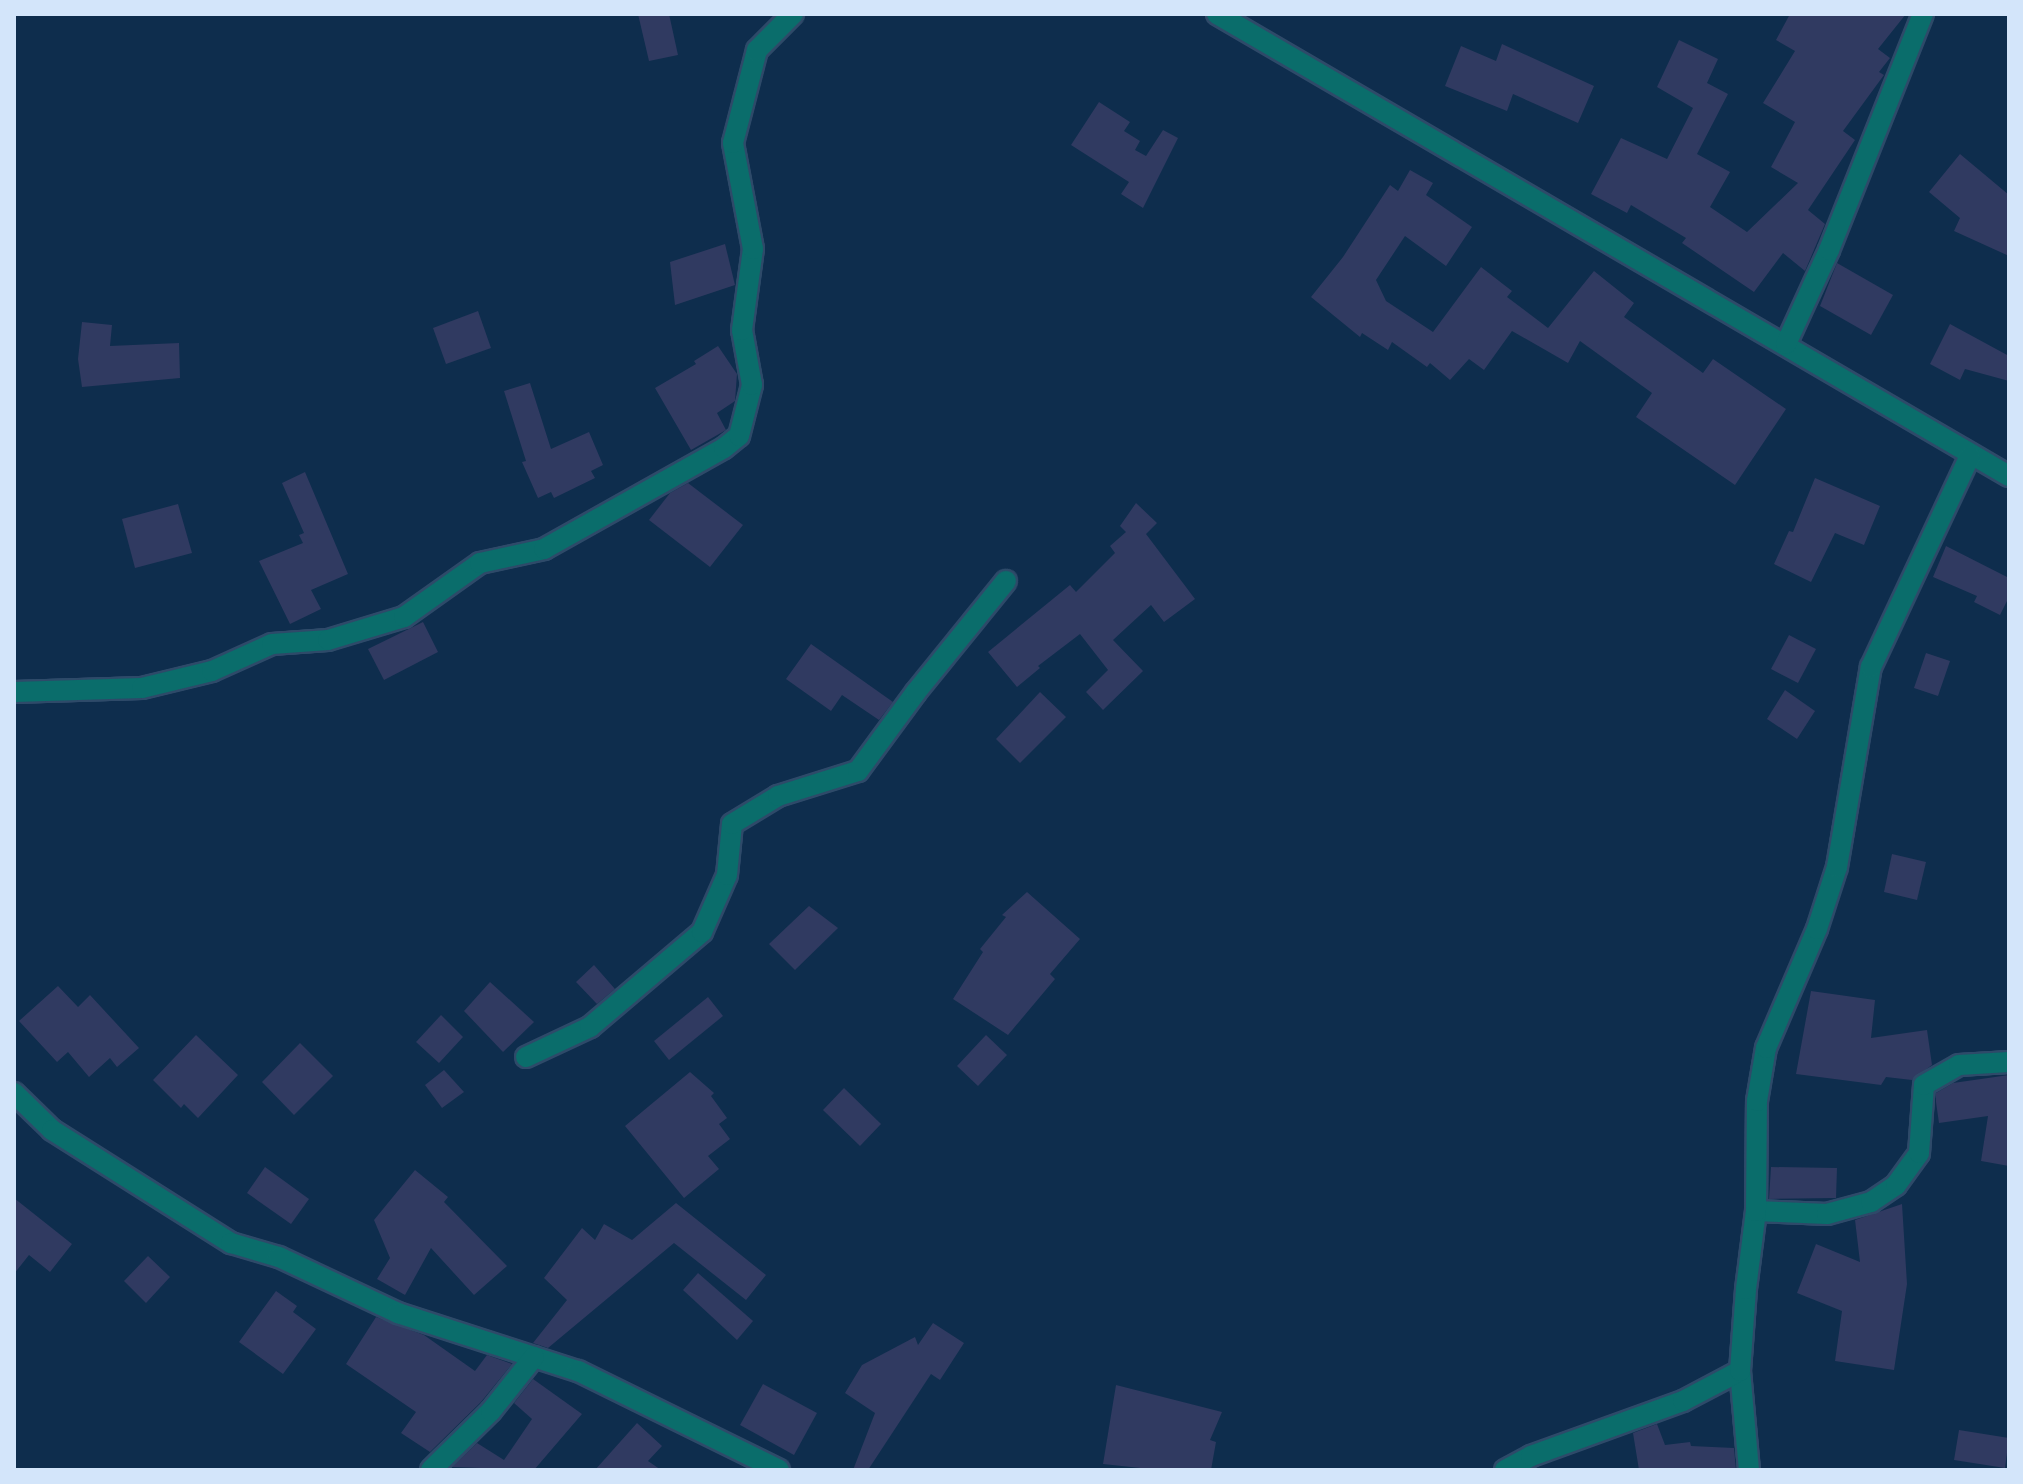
<!DOCTYPE html>
<style>
body{margin:0}
#map{position:relative;width:2023px;height:1484px;overflow:hidden;background:#0e2d4d;font-family:Cabin,sans-serif}
div>[style]{position:absolute}
[style*='--x']{left:calc(var(--x)*1px);top:calc(var(--y)*1px);width:calc(var(--w)*1px);rotate:calc(var(--a)*1deg)}
.building>*{inset:0;background:#303a61}
.roads{filter:drop-shadow(2px 0 #2e4a69) drop-shadow(-2px 0 #2e4a69) drop-shadow(0 2px #2e4a69) drop-shadow(0 -2px #2e4a69)}
.minor>*{height:20px;margin:-10px;padding:0 10px;transform-origin:10px;border-radius:10px;background:#0a6d6b}
span{translate:-50% -50%;white-space:nowrap;text-align:center;line-height:1.15;-webkit-text-stroke:6px #032342;paint-order:stroke}
.frame{position:absolute;inset:0;border:16px solid #d3e5fa;pointer-events:none}
</style>
<div id="map">
<div class="building">
<i style="clip-path:polygon(638px 14px,669px 14px,678px 55px,649px 61px)"></i>
<i style="clip-path:polygon(1790px 14px,1906px 14px,1878px 49px,1890px 58px,1879px 72px,1884px 75px,1843px 131px,1855px 140px,1808px 210px,1825px 224px,1805px 271px,1783px 253px,1754px 292px,1682px 243px,1686px 238px,1631px 205px,1627px 213px,1591px 194px,1621px 138px,1667px 159px,1693px 108px,1657px 87px,1679px 40px,1718px 59px,1707px 83px,1728px 94px,1697px 154px,1730px 172px,1710px 207px,1747px 232px,1798px 183px,1771px 167px,1795px 122px,1763px 103px,1795px 51px,1776px 40px)"></i>
<i style="clip-path:polygon(1502px 44px,1594px 86px,1578px 123px,1513px 94px,1507px 111px,1445px 86px,1461px 46px,1496px 61px)"></i>
<i style="clip-path:polygon(1099px 102px,1130px 122px,1124px 131px,1140px 141px,1135px 150px,1146px 156px,1163px 130px,1178px 138px,1143px 208px,1121px 194px,1129px 182px,1071px 145px)"></i>
<i style="clip-path:polygon(1960px 154px,2009px 195px,2009px 256px,1954px 231px,1960px 218px,1929px 192px)"></i>
<i style="clip-path:polygon(1410px 170px,1433px 183px,1426px 195px,1472px 227px,1446px 266px,1405px 236px,1376px 280px,1386px 301px,1433px 332px,1481px 267px,1512px 291px,1507px 297px,1548px 328px,1594px 271px,1634px 303px,1624px 317px,1703px 373px,1713px 359px,1786px 409px,1735px 485px,1636px 417px,1652px 393px,1580px 341px,1568px 363px,1512px 331px,1484px 370px,1469px 359px,1450px 380px,1430px 363px,1427px 367px,1392px 342px,1388px 350px,1362px 333px,1360px 337px,1311px 297px,1343px 257px,1390px 185px,1398px 191px)"></i>
<i style="clip-path:polygon(725px 244px,735px 285px,675px 305px,670px 262px)"></i>
<i style="clip-path:polygon(1837px 263px,1893px 295px,1871px 335px,1820px 306px)"></i>
<i style="clip-path:polygon(478px 311px,491px 348px,446px 364px,433px 328px)"></i>
<i style="clip-path:polygon(82px 322px,112px 325px,110px 346px,179px 343px,180px 378px,82px 387px,78px 359px)"></i>
<i style="clip-path:polygon(1950px 324px,2009px 356px,2009px 381px,1965px 369px,1960px 380px,1930px 364px)"></i>
<i style="clip-path:polygon(718px 346px,737px 374px,735px 401px,717px 413px,726px 430px,691px 450px,655px 388px,696px 364px,694px 361px)"></i>
<i style="clip-path:polygon(530px 383px,551px 449px,589px 432px,603px 465px,591px 471px,595px 478px,554px 498px,551px 492px,538px 498px,522px 462px,526px 461px,504px 391px)"></i>
<i style="clip-path:polygon(305px 472px,348px 574px,311px 590px,321px 609px,290px 624px,259px 561px,303px 543px,299px 535px,304px 533px,282px 483px)"></i>
<i style="clip-path:polygon(1815px 478px,1880px 506px,1864px 545px,1835px 533px,1811px 582px,1774px 564px,1789px 531px,1793px 532px)"></i>
<i style="clip-path:polygon(688px 483px,743px 525px,710px 567px,649px 520px,670px 493px)"></i>
<i style="clip-path:polygon(1136px 503px,1157px 523px,1146px 534px,1195px 599px,1164px 622px,1151px 605px,1113px 640px,1143px 671px,1103px 710px,1086px 692px,1108px 670px,1080px 634px,1038px 666px,1040px 668px,1017px 687px,988px 652px,1070px 585px,1076px 592px,1115px 553px,1110px 546px,1126px 532px,1120px 526px)"></i>
<i style="clip-path:polygon(178px 504px,192px 553px,135px 568px,122px 519px)"></i>
<i style="clip-path:polygon(1946px 546px,2009px 578px,2009px 597px,2000px 615px,1974px 602px,1977px 596px,1933px 577px)"></i>
<i style="clip-path:polygon(423px 622px,438px 652px,384px 680px,368px 649px)"></i>
<i style="clip-path:polygon(1789px 635px,1816px 649px,1798px 683px,1771px 669px)"></i>
<i style="clip-path:polygon(811px 644px,893px 702px,879px 720px,842px 695px,831px 711px,786px 679px)"></i>
<i style="clip-path:polygon(1926px 653px,1950px 661px,1938px 696px,1914px 688px)"></i>
<i style="clip-path:polygon(1785px 690px,1815px 711px,1797px 739px,1767px 719px)"></i>
<i style="clip-path:polygon(1040px 692px,1066px 717px,1020px 763px,996px 739px)"></i>
<i style="clip-path:polygon(1892px 854px,1926px 862px,1917px 900px,1884px 892px)"></i>
<i style="clip-path:polygon(1027px 892px,1080px 939px,1050px 974px,1055px 979px,1008px 1035px,953px 999px,983px 952px,980px 949px,1006px 917px,1002px 915px)"></i>
<i style="clip-path:polygon(809px 906px,838px 928px,795px 970px,769px 944px)"></i>
<i style="clip-path:polygon(594px 965px,615px 989px,597px 1004px,576px 982px)"></i>
<i style="clip-path:polygon(490px 982px,534px 1022px,503px 1052px,464px 1011px)"></i>
<i style="clip-path:polygon(58px 986px,78px 1007px,90px 995px,139px 1048px,117px 1067px,110px 1058px,89px 1077px,68px 1052px,57px 1062px,19px 1021px)"></i>
<i style="clip-path:polygon(1811px 991px,1875px 1000px,1871px 1038px,1927px 1030px,1932px 1065px,1912px 1080px,1886px 1077px,1881px 1085px,1796px 1074px)"></i>
<i style="clip-path:polygon(708px 997px,723px 1016px,669px 1060px,654px 1041px)"></i>
<i style="clip-path:polygon(441px 1015px,463px 1037px,439px 1063px,416px 1042px)"></i>
<i style="clip-path:polygon(196px 1035px,238px 1075px,198px 1118px,184px 1104px,181px 1108px,153px 1080px)"></i>
<i style="clip-path:polygon(986px 1035px,1007px 1055px,978px 1086px,957px 1066px)"></i>
<i style="clip-path:polygon(300px 1043px,333px 1076px,294px 1115px,262px 1082px)"></i>
<i style="clip-path:polygon(444px 1070px,464px 1092px,442px 1108px,425px 1085px)"></i>
<i style="clip-path:polygon(690px 1072px,714px 1093px,711px 1096px,727px 1118px,719px 1124px,730px 1139px,708px 1156px,719px 1169px,684px 1198px,625px 1126px)"></i>
<i style="clip-path:polygon(2009px 1075px,2009px 1166px,1981px 1161px,1988px 1116px,1939px 1123px,1936px 1102px,1936px 1093px,1953px 1083px)"></i>
<i style="clip-path:polygon(844px 1088px,881px 1124px,860px 1146px,823px 1110px)"></i>
<i style="clip-path:polygon(265px 1167px,309px 1199px,291px 1224px,247px 1193px)"></i>
<i style="clip-path:polygon(1771px 1167px,1837px 1168px,1836px 1198px,1769px 1199px)"></i>
<i style="clip-path:polygon(415px 1170px,448px 1197px,444px 1202px,507px 1266px,474px 1295px,431px 1248px,405px 1295px,377px 1279px,390px 1258px,374px 1220px)"></i>
<i style="clip-path:polygon(14px 1198px,72px 1244px,50px 1272px,29px 1255px,14px 1274px)"></i>
<i style="clip-path:polygon(676px 1203px,766px 1275px,746px 1300px,674px 1243px,548px 1348px,533px 1343px,567px 1300px,544px 1278px,582px 1228px,595px 1240px,604px 1224px,632px 1240px)"></i>
<i style="clip-path:polygon(1902px 1204px,1907px 1284px,1894px 1370px,1835px 1361px,1842px 1311px,1797px 1293px,1816px 1244px,1860px 1262px,1855px 1220px)"></i>
<i style="clip-path:polygon(148px 1256px,170px 1277px,146px 1303px,124px 1281px)"></i>
<i style="clip-path:polygon(698px 1273px,753px 1321px,737px 1340px,683px 1290px)"></i>
<i style="clip-path:polygon(276px 1291px,297px 1306px,293px 1312px,316px 1329px,283px 1374px,239px 1342px)"></i>
<i style="clip-path:polygon(376px 1317px,424px 1335px,475px 1371px,487px 1355px,512px 1364px,481px 1402px,430px 1452px,401px 1433px,416px 1412px,346px 1364px)"></i>
<i style="clip-path:polygon(933px 1323px,964px 1343px,940px 1380px,931px 1374px,868px 1470px,853px 1470px,875px 1413px,845px 1393px,862px 1365px,915px 1337px,918px 1345px)"></i>
<i style="clip-path:polygon(533px 1379px,582px 1414px,534px 1470px,452px 1467px,477px 1443px,504px 1460px,532px 1419px,514px 1403px)"></i>
<i style="clip-path:polygon(763px 1384px,817px 1413px,794px 1455px,740px 1425px)"></i>
<i style="clip-path:polygon(1116px 1385px,1222px 1412px,1210px 1440px,1216px 1442px,1211px 1470px,1159px 1470px,1103px 1464px)"></i>
<i style="clip-path:polygon(637px 1423px,662px 1446px,648px 1461px,661px 1470px,595px 1470px)"></i>
<i style="clip-path:polygon(1657px 1424px,1665px 1445px,1690px 1442px,1691px 1446px,1734px 1448px,1736px 1470px,1639px 1470px,1633px 1433px)"></i>
<i style="clip-path:polygon(1959px 1430px,2009px 1438px,2005px 1468px,1954px 1460px)"></i>
</div>
<div class="roads">
<div class="minor">
<i style="--x:1217;--y:14;--w:917;--a:30.26"></i>
<i style="--x:1786;--y:344;--w:103;--a:-65.4"></i>
<i style="--x:1829;--y:250;--w:254;--a:-68.3"></i>
<i style="--x:14;--y:692;--w:128;--a:-1.8"></i>
<i style="--x:142;--y:688;--w:72;--a:-13.7"></i>
<i style="--x:212;--y:671;--w:66;--a:-24.2"></i>
<i style="--x:272;--y:644;--w:56;--a:-4.1"></i>
<i style="--x:328;--y:640;--w:79;--a:-16.8"></i>
<i style="--x:404;--y:617;--w:93;--a:-35.4"></i>
<i style="--x:480;--y:563;--w:66;--a:-12.3"></i>
<i style="--x:544;--y:549;--w:206;--a:-29.3"></i>
<i style="--x:724;--y:448;--w:19;--a:-39"></i>
<i style="--x:739;--y:436;--w:53;--a:-75.7"></i>
<i style="--x:752;--y:385;--w:56;--a:-100.3"></i>
<i style="--x:742;--y:330;--w:82;--a:-82.3"></i>
<i style="--x:753;--y:249;--w:108;--a:-100.7"></i>
<i style="--x:733;--y:143;--w:96;--a:-75.5"></i>
<i style="--x:757;--y:50;--w:51;--a:-45"></i>
<i style="--x:526;--y:1057;--w:71;--a:-25.1"></i>
<i style="--x:590;--y:1027;--w:147;--a:-40.3"></i>
<i style="--x:702;--y:932;--w:62;--a:-66.3"></i>
<i style="--x:727;--y:875;--w:51;--a:-84.4"></i>
<i style="--x:732;--y:824;--w:54;--a:-31.3"></i>
<i style="--x:778;--y:796;--w:84;--a:-17.4"></i>
<i style="--x:858;--y:771;--w:98;--a:-53.7"></i>
<i style="--x:916;--y:692;--w:143;--a:-51"></i>
<i style="--x:14;--y:1093;--w:53;--a:44.2"></i>
<i style="--x:52;--y:1130;--w:212;--a:32.3"></i>
<i style="--x:231;--y:1243;--w:50;--a:16.3"></i>
<i style="--x:279;--y:1257;--w:132;--a:25.2"></i>
<i style="--x:398;--y:1313;--w:189;--a:17.9"></i>
<i style="--x:578;--y:1371;--w:224;--a:26.2"></i>
<i style="--x:1756;--y:1211;--w:71;--a:2.4"></i>
<i style="--x:1827;--y:1214;--w:46;--a:-15.3"></i>
<i style="--x:1871;--y:1202;--w:30;--a:-34"></i>
<i style="--x:1896;--y:1185;--w:39;--a:-54"></i>
<i style="--x:1919;--y:1153;--w:68;--a:-85.8"></i>
<i style="--x:1924;--y:1085;--w:40;--a:-29.7"></i>
<i style="--x:1959;--y:1065;--w:50;--a:-3.4"></i>
<i style="--x:1740;--y:1371;--w:99;--a:84.8"></i>
<i style="--x:431;--y:1470;--w:84;--a:-44.5"></i>
<i style="--x:491;--y:1411;--w:69;--a:-51.5"></i>
<i style="--x:1505;--y:1470;--w:30;--a:-28"></i>
<i style="--x:1531;--y:1456;--w:162;--a:-19.9"></i>
<i style="--x:1683;--y:1401;--w:64;--a:-27.8"></i>
<i style="--x:1740;--y:1371;--w:82;--a:-85.8"></i>
<i style="--x:1746;--y:1289;--w:79;--a:-82.7"></i>
<i style="--x:1756;--y:1211;--w:110;--a:-89.5"></i>
<i style="--x:1757;--y:1101;--w:54;--a:-80.4"></i>
<i style="--x:1766;--y:1048;--w:129;--a:-66.8"></i>
<i style="--x:1817;--y:929;--w:65;--a:-72.1"></i>
<i style="--x:1837;--y:867;--w:203;--a:-80.4"></i>
<i style="--x:1871;--y:667;--w:233;--a:-64.9"></i>
</div>
</div>
<div class="frame"></div>
</div>
